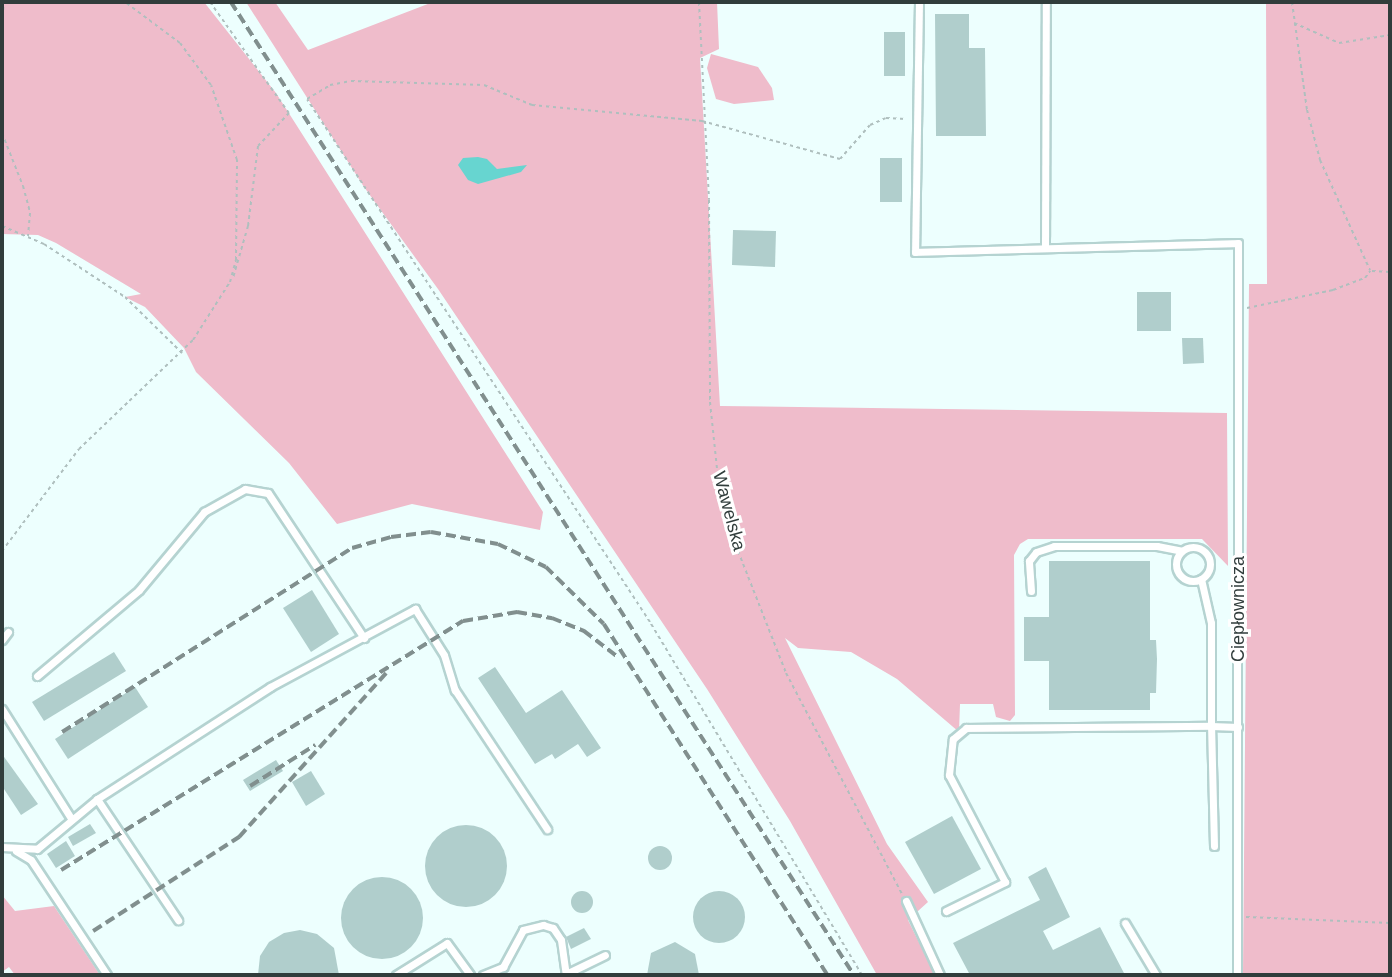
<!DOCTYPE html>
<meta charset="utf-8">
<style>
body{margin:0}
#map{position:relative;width:1392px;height:977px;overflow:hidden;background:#edfffe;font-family:Helvetica,sans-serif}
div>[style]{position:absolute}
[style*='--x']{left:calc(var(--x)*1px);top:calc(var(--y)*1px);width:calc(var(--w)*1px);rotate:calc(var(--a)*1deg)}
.green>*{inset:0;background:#efbccb}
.water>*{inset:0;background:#67d5d0}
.building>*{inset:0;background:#b0cecc}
.round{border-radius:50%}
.path>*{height:2px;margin-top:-1px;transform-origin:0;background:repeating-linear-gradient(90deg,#afbfbe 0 3.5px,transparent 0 7px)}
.roads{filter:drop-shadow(2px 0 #b5d3d1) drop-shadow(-2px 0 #b5d3d1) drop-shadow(0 2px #b5d3d1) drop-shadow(0 -2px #b5d3d1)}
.lane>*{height:7px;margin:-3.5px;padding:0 3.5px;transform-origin:3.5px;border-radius:3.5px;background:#fff}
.lane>.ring{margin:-3.5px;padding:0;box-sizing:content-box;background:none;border:7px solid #fff;border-radius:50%}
.rail>*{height:3.5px;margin-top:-1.75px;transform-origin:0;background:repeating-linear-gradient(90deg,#818f8e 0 10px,transparent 0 15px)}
span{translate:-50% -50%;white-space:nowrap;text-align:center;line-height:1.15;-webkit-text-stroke:6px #fff;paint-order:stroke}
.street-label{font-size:18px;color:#313d3c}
.frame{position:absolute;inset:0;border:4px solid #313d3c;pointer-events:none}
</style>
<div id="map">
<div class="green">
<i style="clip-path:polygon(2px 2px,204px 2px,276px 93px,543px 512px,540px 530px,412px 504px,337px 524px,289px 463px,196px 372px,184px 348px,145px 307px,125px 297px,141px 294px,56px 243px,38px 235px,2px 234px)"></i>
<i style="clip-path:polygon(246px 2px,275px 2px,308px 50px,433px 2px,717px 2px,719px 49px,700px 58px,720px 406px,1227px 413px,1228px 566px,1202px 539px,1028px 539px,1020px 544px,1014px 555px,1015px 715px,1010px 721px,996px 717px,993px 704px,960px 704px,959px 732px,897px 679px,851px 652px,798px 648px,785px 638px,887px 844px,928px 902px,908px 920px,935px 975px,877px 975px,790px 821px,707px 689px,438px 289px,364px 187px)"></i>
<i style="clip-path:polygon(1266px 2px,1390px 2px,1390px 975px,1243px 975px,1249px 284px,1267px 284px)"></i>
<i style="clip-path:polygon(711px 54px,758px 67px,772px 88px,774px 100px,734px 104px,716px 99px,707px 68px)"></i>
<i style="clip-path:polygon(2px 895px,15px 911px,54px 906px,100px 975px,15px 975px,9px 967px,2px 972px)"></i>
</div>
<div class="water">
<i style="clip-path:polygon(478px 157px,487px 159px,497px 169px,527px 165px,521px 172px,478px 184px,468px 180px,458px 165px,463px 158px)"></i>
</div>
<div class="building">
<i style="clip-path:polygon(935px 14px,969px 14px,969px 48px,985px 48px,986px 136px,936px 136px)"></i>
<i style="clip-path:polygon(884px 32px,905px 32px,905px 76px,884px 76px)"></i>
<i style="clip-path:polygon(880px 158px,902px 158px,902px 202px,880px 202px)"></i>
<i style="clip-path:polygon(733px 230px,776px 231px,775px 267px,732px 265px)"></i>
<i style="clip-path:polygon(1137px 292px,1171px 292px,1171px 331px,1137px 331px)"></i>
<i style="clip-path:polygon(1182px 338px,1203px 338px,1204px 363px,1183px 364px)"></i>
<i style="clip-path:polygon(1049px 561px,1150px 561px,1150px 640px,1156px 640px,1157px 659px,1156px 693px,1150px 693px,1150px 710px,1049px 710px,1049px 661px,1024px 661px,1024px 617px,1049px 617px)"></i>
<i style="clip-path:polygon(312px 590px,339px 634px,311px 652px,283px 608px)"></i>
<i style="clip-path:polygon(114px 652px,126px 671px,44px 721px,32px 702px)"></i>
<i style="clip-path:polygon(495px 667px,526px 713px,562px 690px,601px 748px,587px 757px,578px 744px,555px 759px,552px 754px,535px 764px,478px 678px)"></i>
<i style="clip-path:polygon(135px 687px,148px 707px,68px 759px,55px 739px)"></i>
<i style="clip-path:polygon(2px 754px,38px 804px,21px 815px,2px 786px)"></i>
<i style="clip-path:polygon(276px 760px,283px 771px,250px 791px,243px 780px)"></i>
<i style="clip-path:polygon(311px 771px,325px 794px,306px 806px,292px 782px)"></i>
<i style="clip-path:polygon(952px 816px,981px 869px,934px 894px,905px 842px)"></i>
<i style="clip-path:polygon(90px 824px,96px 833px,73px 846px,68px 837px)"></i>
<i class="round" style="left:425px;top:825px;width:82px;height:82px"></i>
<i style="clip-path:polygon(66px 841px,75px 856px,56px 868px,47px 854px)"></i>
<i class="round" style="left:648px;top:846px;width:24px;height:24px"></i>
<i style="clip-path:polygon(1046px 867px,1070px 917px,1043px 931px,1053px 950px,1100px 927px,1125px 975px,970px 975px,953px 943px,1040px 900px,1028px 877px)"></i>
<i class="round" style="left:341px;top:877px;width:82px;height:82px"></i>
<i class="round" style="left:693px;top:891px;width:52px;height:52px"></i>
<i class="round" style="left:571px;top:891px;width:22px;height:22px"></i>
<i style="clip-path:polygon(584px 928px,591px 939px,571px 949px,566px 937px)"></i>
<i style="clip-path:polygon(300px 930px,317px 934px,334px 948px,339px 975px,258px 975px,260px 956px,269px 942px,284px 933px)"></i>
<i style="clip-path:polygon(675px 942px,695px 954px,699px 975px,647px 975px,651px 953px)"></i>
</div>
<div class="path">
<i style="--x:210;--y:2;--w:136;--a:54.6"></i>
<i style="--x:289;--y:113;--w:45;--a:133.2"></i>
<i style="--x:258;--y:146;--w:81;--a:97.1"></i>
<i style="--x:248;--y:226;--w:54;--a:106.1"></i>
<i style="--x:699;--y:2;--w:198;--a:87.1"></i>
<i style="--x:709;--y:200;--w:202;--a:89.7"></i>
<i style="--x:710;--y:402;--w:76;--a:84"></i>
<i style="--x:718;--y:478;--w:76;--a:74.7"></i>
<i style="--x:738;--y:551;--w:131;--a:68.5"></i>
<i style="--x:786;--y:673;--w:250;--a:62.3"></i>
<i style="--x:1292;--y:2;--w:109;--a:82.1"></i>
<i style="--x:1307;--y:110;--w:52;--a:75.4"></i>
<i style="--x:1320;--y:160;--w:121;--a:65.6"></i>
<i style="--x:1294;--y:23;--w:49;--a:24"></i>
<i style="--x:1339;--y:43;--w:52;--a:-8.9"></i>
<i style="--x:2;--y:24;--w:22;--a:-85"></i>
<i style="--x:2;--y:133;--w:57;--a:68.4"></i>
<i style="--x:23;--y:186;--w:28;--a:75"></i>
<i style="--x:30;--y:213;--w:23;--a:95"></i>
<i style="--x:2;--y:226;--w:46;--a:23.2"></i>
<i style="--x:44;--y:244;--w:97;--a:33.2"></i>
<i style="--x:125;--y:297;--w:80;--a:44.5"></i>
<i style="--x:1372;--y:271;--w:18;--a:3"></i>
<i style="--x:1247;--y:308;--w:88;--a:-11.8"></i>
<i style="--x:1333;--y:290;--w:34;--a:-21"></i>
<i style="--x:1365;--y:278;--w:9;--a:-54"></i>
<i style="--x:2;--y:551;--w:128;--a:-53"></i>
<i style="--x:79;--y:449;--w:158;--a:-43.7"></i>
<i style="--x:193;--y:340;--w:69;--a:-57.5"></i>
<i style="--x:230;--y:282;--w:23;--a:-75"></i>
<i style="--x:236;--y:260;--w:100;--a:-89.4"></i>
<i style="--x:237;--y:160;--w:79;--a:-109.1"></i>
<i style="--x:211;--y:85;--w:52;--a:-126.4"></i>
<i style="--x:180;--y:43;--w:69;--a:-143.3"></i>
<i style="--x:1246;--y:917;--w:144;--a:2.4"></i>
<i style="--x:862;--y:975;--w:412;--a:-121"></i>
<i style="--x:650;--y:622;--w:625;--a:-123.26"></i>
<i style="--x:307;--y:99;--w:27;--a:-31"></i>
<i style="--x:330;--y:85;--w:21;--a:-11"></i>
<i style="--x:351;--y:81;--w:133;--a:1.7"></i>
<i style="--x:484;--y:85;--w:52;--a:22.6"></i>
<i style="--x:532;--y:105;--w:171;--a:5.4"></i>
<i style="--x:702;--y:121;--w:143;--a:15.4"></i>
<i style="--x:840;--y:159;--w:45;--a:-48.6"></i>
<i style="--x:870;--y:125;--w:17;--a:-24"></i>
<i style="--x:886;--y:118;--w:20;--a:3"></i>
</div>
<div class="roads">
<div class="lane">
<i style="--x:919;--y:2;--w:250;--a:90.9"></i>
<i style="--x:915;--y:252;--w:323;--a:-1.6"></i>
<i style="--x:1238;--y:243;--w:732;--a:90.08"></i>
<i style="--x:1045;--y:248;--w:246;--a:-89.8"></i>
<i class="ring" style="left:1176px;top:547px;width:27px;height:27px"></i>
<i style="--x:1031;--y:591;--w:30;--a:-94"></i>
<i style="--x:1029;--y:561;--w:11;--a:-52"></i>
<i style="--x:1036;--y:552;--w:19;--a:-18"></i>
<i style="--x:1054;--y:546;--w:103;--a:0"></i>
<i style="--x:1157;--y:546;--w:25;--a:11"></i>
<i style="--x:2;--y:640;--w:10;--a:-53"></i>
<i style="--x:37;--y:676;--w:133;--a:-40.1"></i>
<i style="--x:139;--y:590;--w:102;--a:-50.2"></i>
<i style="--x:204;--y:512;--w:47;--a:-29.3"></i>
<i style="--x:245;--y:489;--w:23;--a:10"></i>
<i style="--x:268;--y:493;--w:174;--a:56.5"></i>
<i style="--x:2;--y:709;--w:129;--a:57.7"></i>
<i style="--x:97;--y:799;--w:146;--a:56.2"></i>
<i style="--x:1214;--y:846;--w:120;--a:-91.4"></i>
<i style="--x:1211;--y:726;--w:27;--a:2"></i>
<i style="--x:2;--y:847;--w:35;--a:3"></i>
<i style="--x:37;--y:849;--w:78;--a:-39.8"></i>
<i style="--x:97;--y:799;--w:206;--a:-32.9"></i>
<i style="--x:270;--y:687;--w:165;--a:-28.3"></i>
<i style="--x:415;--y:609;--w:54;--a:57.8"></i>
<i style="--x:444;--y:655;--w:37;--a:73"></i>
<i style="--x:455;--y:690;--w:167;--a:56.5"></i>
<i style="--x:16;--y:851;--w:17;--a:31"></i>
<i style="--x:31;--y:860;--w:138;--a:56.5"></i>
<i style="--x:906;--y:901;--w:81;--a:65.3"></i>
<i style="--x:946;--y:911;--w:66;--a:-26.2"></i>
<i style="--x:1005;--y:882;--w:121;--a:-117.6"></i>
<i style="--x:949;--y:775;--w:36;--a:-84"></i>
<i style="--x:953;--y:739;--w:17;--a:-40"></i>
<i style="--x:966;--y:728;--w:245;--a:-0.5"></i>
<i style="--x:1211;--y:726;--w:103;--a:-90"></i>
<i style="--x:1211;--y:623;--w:45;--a:-102.8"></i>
<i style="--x:1125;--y:923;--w:61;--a:59.2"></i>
<i style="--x:568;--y:973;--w:41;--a:-25.9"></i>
<i style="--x:396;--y:975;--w:60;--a:-32.1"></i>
<i style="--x:447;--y:943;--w:39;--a:54"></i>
<i style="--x:483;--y:975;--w:22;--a:-22"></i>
<i style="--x:503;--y:967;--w:42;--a:-61.6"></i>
<i style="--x:523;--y:930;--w:21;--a:-14"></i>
<i style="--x:543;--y:925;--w:10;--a:17"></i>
<i style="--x:553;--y:928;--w:14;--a:56"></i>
<i style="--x:561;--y:940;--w:35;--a:82"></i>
</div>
</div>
<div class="rail">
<i style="--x:231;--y:2;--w:1155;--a:57.37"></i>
<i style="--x:62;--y:732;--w:343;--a:-32.4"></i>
<i style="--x:352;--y:548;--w:41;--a:-15.8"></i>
<i style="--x:391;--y:537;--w:40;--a:-7.1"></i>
<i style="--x:431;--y:532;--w:68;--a:10.2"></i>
<i style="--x:498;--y:544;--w:53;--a:25.6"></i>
<i style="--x:546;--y:567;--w:81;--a:44.5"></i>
<i style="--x:604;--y:624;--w:416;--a:57.5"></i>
<i style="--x:250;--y:786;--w:77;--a:-32.2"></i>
<i style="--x:61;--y:870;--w:473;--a:-31.8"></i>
<i style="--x:463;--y:621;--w:55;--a:-9.5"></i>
<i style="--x:517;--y:612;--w:36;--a:10"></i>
<i style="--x:552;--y:618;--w:35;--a:22"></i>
<i style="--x:584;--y:631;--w:43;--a:37.4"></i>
<i style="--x:93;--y:931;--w:174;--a:-32.8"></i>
<i style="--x:239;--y:837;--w:222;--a:-48.1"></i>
</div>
<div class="street-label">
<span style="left:729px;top:511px;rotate:75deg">Wawelska</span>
<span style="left:1238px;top:609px;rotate:-90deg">Ciepłownicza</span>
</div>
<div class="frame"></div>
</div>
